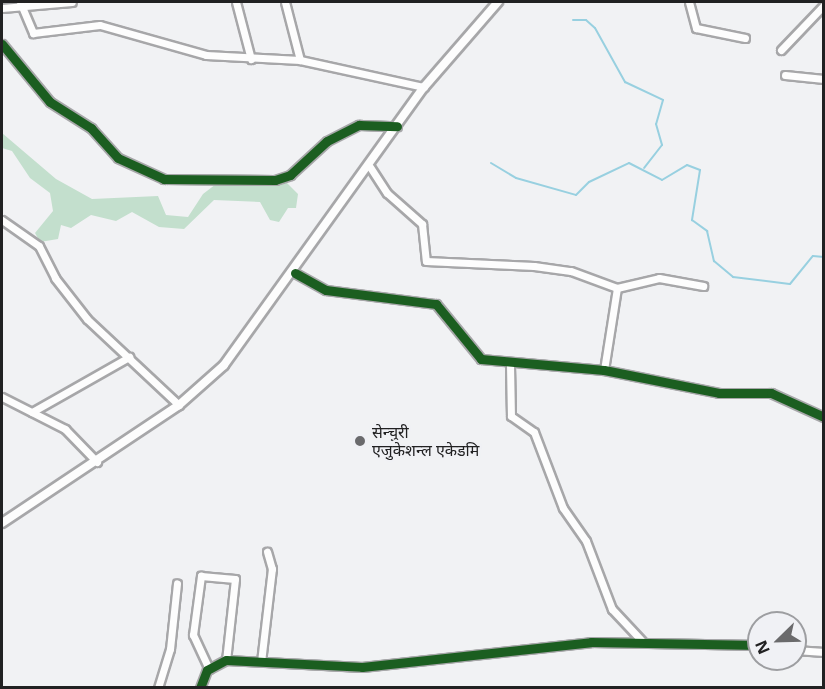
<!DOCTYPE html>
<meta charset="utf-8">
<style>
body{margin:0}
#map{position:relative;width:825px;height:689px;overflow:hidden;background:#f1f2f4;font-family:"Noto Sans","Noto Sans Devanagari",sans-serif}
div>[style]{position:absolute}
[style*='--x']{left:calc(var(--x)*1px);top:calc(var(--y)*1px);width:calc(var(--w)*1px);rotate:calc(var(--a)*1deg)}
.green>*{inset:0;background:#c3dfcd}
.stream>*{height:2px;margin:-1px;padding:0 1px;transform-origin:1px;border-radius:1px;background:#98d0e0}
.roads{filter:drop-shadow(2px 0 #a7a7a9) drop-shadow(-2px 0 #a7a7a9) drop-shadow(0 2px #a7a7a9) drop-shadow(0 -2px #a7a7a9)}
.minor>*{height:7px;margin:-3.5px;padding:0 3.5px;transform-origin:3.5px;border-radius:3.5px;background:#fdfdfd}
.major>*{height:8px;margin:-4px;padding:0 4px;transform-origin:4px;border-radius:4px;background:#fdfdfd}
.cycleway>*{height:9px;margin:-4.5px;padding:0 4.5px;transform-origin:4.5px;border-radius:4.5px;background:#1b5e20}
.dots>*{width:16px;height:16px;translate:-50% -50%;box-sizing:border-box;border:3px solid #f0f1f5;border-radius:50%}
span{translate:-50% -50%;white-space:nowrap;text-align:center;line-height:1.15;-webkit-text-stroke:4.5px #f0f1f5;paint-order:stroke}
.poi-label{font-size:16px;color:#212122}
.left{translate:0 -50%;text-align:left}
.frame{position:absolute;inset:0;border:3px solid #212122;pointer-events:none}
.north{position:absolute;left:747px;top:611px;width:60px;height:60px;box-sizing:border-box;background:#f0f1f5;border:2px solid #9d9ea1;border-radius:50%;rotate:247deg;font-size:16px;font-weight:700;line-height:24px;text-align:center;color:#212122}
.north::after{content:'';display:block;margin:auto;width:21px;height:27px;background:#6a6a6c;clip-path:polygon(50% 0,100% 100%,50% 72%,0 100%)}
</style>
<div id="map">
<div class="green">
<i style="clip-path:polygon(2px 133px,56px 179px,92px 199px,158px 196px,166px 215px,188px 217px,203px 194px,220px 181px,285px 181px,298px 194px,296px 208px,288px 208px,279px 222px,270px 220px,260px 202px,214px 200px,184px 229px,159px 227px,132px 212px,116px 221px,91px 215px,71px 228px,61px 225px,58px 239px,40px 242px,35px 233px,53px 211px,50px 193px,30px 178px,12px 151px,2px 148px)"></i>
</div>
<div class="stream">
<i style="--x:573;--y:20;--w:13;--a:0"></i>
<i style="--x:586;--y:20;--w:12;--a:42"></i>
<i style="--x:595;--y:28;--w:62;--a:60.9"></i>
<i style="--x:625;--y:82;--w:42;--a:25.3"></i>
<i style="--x:663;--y:100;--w:25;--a:106"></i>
<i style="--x:656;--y:124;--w:22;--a:74"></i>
<i style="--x:662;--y:145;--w:29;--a:128"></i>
<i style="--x:491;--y:163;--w:29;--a:31"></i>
<i style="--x:516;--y:178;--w:62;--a:15.8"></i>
<i style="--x:576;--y:195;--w:18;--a:-45"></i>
<i style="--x:589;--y:182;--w:44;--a:-25.4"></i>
<i style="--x:629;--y:163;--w:37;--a:27"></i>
<i style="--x:662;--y:180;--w:29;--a:-31"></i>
<i style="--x:687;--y:165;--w:14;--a:21"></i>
<i style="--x:700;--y:170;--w:51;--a:99.1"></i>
<i style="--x:692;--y:220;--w:19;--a:36"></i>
<i style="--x:707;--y:231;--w:31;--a:77"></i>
<i style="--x:714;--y:261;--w:25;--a:40"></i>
<i style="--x:733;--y:277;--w:57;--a:7"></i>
<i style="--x:790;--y:284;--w:36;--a:-51"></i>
<i style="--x:813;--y:256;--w:11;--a:5"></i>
</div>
<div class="roads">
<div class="minor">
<i style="--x:20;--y:2;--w:34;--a:67"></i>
<i style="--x:33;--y:33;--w:67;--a:-6.8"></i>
<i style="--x:100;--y:25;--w:110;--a:15.8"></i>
<i style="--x:206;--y:55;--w:94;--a:3"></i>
<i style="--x:300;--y:60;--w:127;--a:12.3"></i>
<i style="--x:236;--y:2;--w:59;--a:75.3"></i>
<i style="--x:285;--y:2;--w:60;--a:75.5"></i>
<i style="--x:689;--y:2;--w:27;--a:75"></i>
<i style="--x:696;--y:28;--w:50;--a:11.5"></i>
<i style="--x:2;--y:8;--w:70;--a:-4.9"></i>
<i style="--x:2;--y:44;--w:75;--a:50.4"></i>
<i style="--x:50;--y:102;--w:49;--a:32.4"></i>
<i style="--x:91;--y:128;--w:40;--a:48"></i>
<i style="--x:118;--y:158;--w:51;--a:24.5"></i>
<i style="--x:164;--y:179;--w:111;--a:0.5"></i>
<i style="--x:275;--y:180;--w:16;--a:-18"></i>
<i style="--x:290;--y:175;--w:50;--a:-42.6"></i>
<i style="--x:327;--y:141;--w:36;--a:-27"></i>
<i style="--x:359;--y:125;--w:38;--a:2"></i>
<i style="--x:781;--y:50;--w:62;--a:-46.3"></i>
<i style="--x:785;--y:75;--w:39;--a:6"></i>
<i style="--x:370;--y:167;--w:31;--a:57"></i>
<i style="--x:387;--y:193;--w:47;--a:41.5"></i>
<i style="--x:422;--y:224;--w:37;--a:84"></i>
<i style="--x:426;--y:261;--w:108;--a:2.7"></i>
<i style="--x:534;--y:266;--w:37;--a:8"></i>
<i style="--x:571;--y:271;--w:49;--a:20.3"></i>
<i style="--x:617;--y:288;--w:43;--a:-13.4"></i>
<i style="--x:659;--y:278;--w:45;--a:10.3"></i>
<i style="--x:2;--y:220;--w:45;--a:35.1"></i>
<i style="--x:39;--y:246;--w:36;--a:63"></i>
<i style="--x:55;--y:278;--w:52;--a:52"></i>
<i style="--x:87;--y:319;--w:126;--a:43.1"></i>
<i style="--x:295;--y:273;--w:35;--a:29"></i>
<i style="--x:326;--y:290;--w:111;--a:7.3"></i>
<i style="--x:436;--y:304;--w:71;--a:50.7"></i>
<i style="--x:481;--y:359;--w:123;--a:5.1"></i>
<i style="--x:604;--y:370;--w:117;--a:11.3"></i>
<i style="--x:719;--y:393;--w:52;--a:0"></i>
<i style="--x:771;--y:393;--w:58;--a:24.4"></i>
<i style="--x:510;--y:365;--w:51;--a:88.9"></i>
<i style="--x:511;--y:416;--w:28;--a:35"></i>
<i style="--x:534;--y:432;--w:81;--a:69.1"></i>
<i style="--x:563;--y:508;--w:40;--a:55.1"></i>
<i style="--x:586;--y:541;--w:73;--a:69.1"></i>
<i style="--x:612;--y:609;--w:44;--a:46.8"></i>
<i style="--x:604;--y:370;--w:83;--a:-81"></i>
<i style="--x:2;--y:397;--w:71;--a:26.9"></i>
<i style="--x:65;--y:429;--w:46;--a:45.9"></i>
<i style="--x:32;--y:412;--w:112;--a:-29.6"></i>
<i style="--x:795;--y:650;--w:29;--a:4"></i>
<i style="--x:261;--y:662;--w:94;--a:-83.3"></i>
<i style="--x:272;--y:569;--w:18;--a:-106"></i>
<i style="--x:209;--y:669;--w:38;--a:-115"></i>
<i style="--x:193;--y:635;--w:60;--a:-82.3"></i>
<i style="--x:201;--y:576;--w:34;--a:5"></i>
<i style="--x:235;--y:579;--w:81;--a:96.3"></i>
<i style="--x:158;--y:688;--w:41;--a:-72.9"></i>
<i style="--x:170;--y:649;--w:66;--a:-83.9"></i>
<i style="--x:200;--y:688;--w:19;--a:-69"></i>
<i style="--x:207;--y:670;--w:21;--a:-28"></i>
<i style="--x:226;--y:660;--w:136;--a:2.9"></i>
<i style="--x:362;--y:667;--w:230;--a:-6.2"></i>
<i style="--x:591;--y:642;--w:168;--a:1"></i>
</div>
<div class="major">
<i style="--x:2;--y:523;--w:213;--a:-33.7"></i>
<i style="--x:179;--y:405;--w:60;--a:-41.6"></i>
<i style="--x:224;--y:365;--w:342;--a:-54.3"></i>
<i style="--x:424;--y:87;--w:113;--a:-49"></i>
</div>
</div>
<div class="cycleway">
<i style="--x:2;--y:44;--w:75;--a:50.4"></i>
<i style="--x:50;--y:102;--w:49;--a:32.4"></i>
<i style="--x:91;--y:128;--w:40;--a:48"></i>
<i style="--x:118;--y:158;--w:51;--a:24.5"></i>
<i style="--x:164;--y:179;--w:111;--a:0.5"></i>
<i style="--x:275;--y:180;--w:16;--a:-18"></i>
<i style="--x:290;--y:175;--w:50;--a:-42.6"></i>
<i style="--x:327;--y:141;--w:36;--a:-27"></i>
<i style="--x:359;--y:125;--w:38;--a:2"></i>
<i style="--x:295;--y:273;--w:35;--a:29"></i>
<i style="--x:326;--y:290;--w:111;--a:7.3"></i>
<i style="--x:436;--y:304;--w:71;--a:50.7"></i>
<i style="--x:481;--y:359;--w:123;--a:5.1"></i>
<i style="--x:604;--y:370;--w:117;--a:11.3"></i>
<i style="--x:719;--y:393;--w:52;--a:0"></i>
<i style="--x:771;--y:393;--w:58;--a:24.4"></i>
<i style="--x:200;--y:688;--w:19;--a:-69"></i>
<i style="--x:207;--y:670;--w:21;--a:-28"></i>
<i style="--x:226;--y:660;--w:136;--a:2.9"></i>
<i style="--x:362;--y:667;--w:230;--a:-6.2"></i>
<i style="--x:591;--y:642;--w:168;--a:1"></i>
</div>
<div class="dots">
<i style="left:360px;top:441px;background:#6a6a6c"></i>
</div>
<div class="poi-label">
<span class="left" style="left:372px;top:441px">सेन्चुरी<br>एजुकेशन्ल एकेडमि</span>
</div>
<div class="frame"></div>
<div class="north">N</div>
</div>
